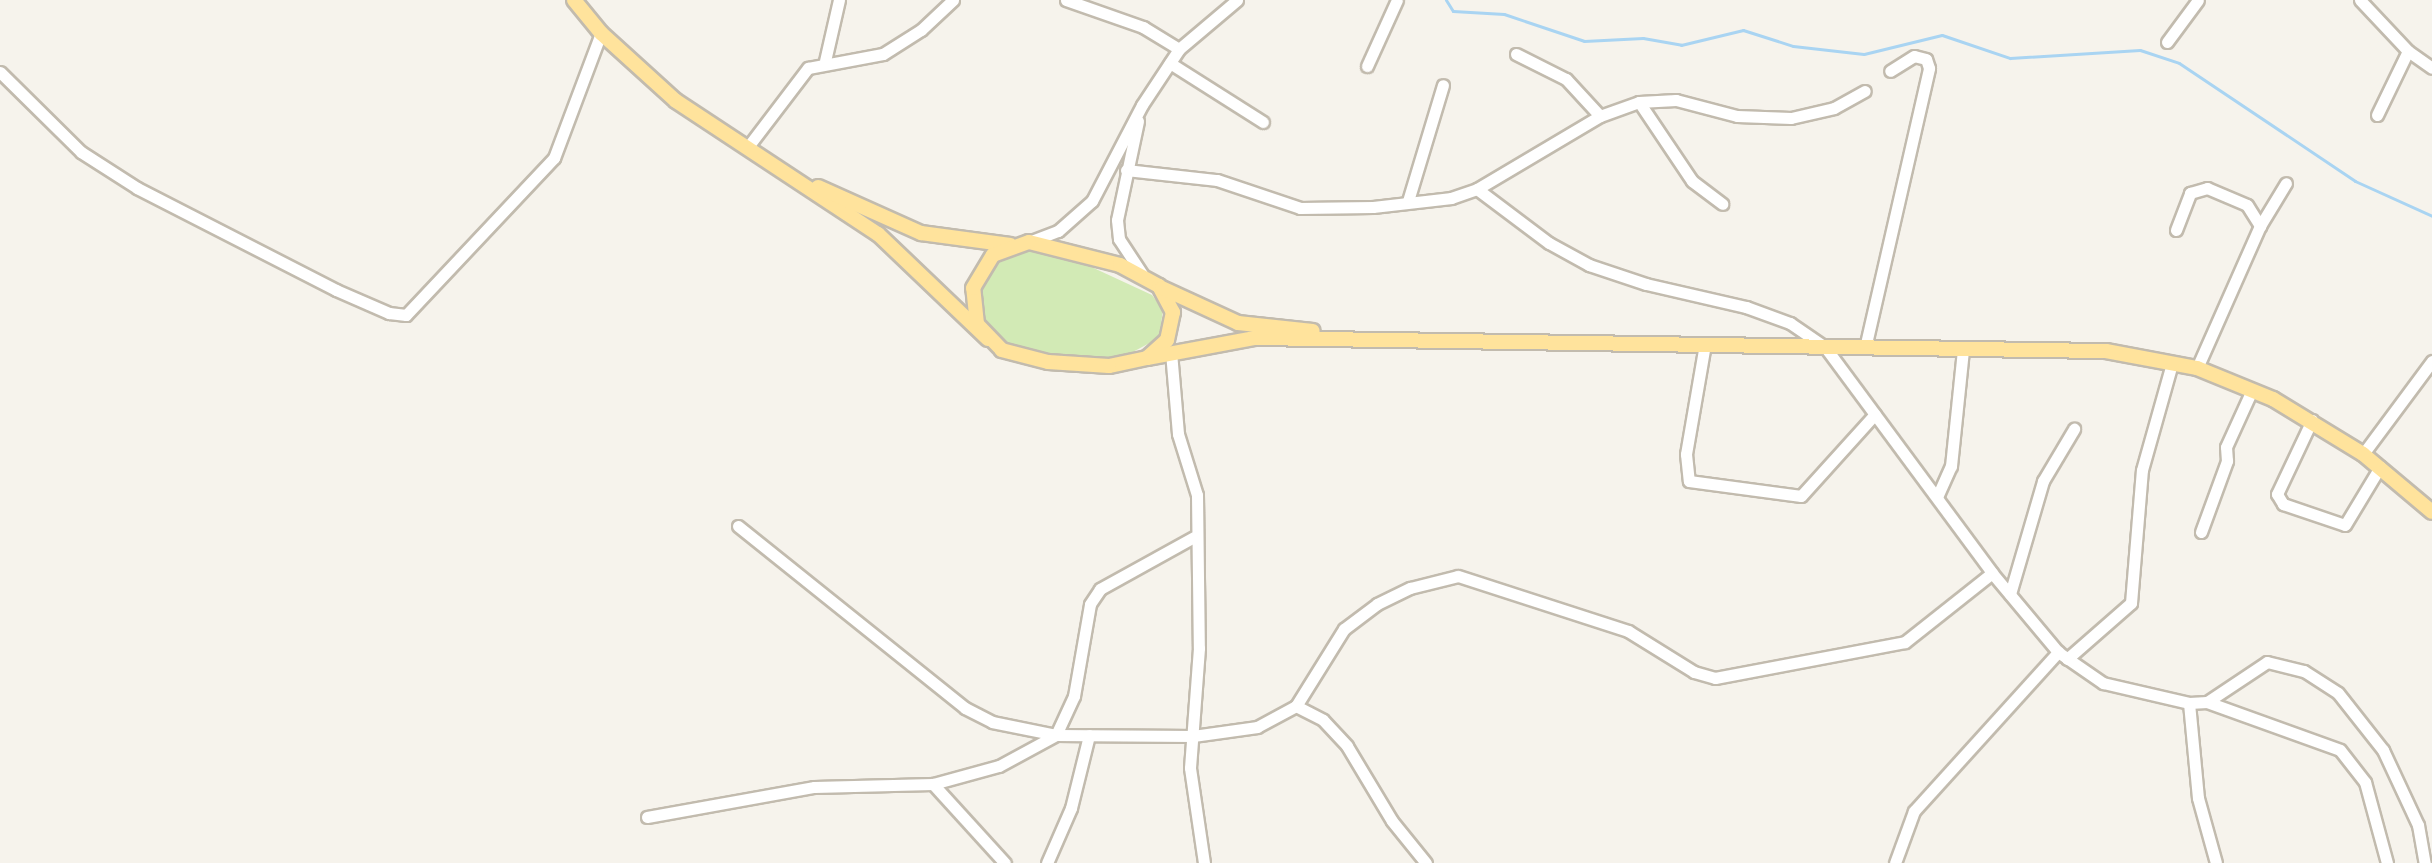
<!DOCTYPE html>
<style>
body{margin:0}
#map{position:relative;width:2432px;height:863px;overflow:hidden;background:#f6f3ec;font-family:Ubuntu,sans-serif}
div>[style]{position:absolute}
[style*='--x']{left:calc(var(--x)*1px);top:calc(var(--y)*1px);width:calc(var(--w)*1px);rotate:calc(var(--a)*1deg)}
.green>*{inset:0;background:#d2eab5}
.stream>*{height:3px;margin:-1.5px;padding:0 1.5px;transform-origin:1.5px;border-radius:1.5px;background:#a9d4f2}
.roads{filter:drop-shadow(2px 0 #c2bbae) drop-shadow(-2px 0 #c2bbae) drop-shadow(0 2px #c2bbae) drop-shadow(0 -2px #c2bbae)}
.minor>*{height:11px;margin:-5.5px;padding:0 5.5px;transform-origin:5.5px;border-radius:5.5px;background:#fff}
.major>*{height:14px;margin:-7px;padding:0 7px;transform-origin:7px;border-radius:7px;background:#ffe39c}
span{translate:-50% -50%;white-space:nowrap;text-align:center;line-height:1.15;-webkit-text-stroke:8px #fff;paint-order:stroke}
</style>
<div id="map">
<div class="green">
<i style="clip-path:polygon(1028px 250px,1085px 264px,1152px 295px,1163px 310px,1159px 338px,1129px 354px,1109px 358px,1066px 357px,1004px 342px,984px 318px,982px 287px,999px 261px)"></i>
</div>
<div class="stream">
<i style="--x:1446;--y:0;--w:13;--a:58"></i>
<i style="--x:1453;--y:11;--w:51;--a:3.4"></i>
<i style="--x:1504;--y:14;--w:84;--a:18.6"></i>
<i style="--x:1584;--y:41;--w:59;--a:-2.9"></i>
<i style="--x:1643;--y:38;--w:39;--a:10"></i>
<i style="--x:1681;--y:45;--w:64;--a:-13.6"></i>
<i style="--x:1743;--y:30;--w:52;--a:17.7"></i>
<i style="--x:1793;--y:46;--w:71;--a:6.4"></i>
<i style="--x:1864;--y:54;--w:80;--a:-13.7"></i>
<i style="--x:1942;--y:35;--w:72;--a:18.7"></i>
<i style="--x:2010;--y:58;--w:130;--a:-3.5"></i>
<i style="--x:2140;--y:50;--w:41;--a:18.4"></i>
<i style="--x:2179;--y:63;--w:212;--a:33.8"></i>
<i style="--x:2355;--y:181;--w:85;--a:24.4"></i>
</div>
<div class="roads">
<div class="minor">
<i style="--x:1066;--y:0;--w:82;--a:19.3"></i>
<i style="--x:1143;--y:27;--w:42;--a:31.4"></i>
<i style="--x:2360;--y:0;--w:70;--a:46.7"></i>
<i style="--x:2408;--y:51;--w:29;--a:35"></i>
<i style="--x:2167;--y:42;--w:52;--a:-53.6"></i>
<i style="--x:1516;--y:54;--w:56;--a:26.6"></i>
<i style="--x:1566;--y:79;--w:50;--a:47.4"></i>
<i style="--x:825;--y:61;--w:63;--a:-77.1"></i>
<i style="--x:1170;--y:63;--w:110;--a:32.4"></i>
<i style="--x:1367;--y:66;--w:72;--a:-65.6"></i>
<i style="--x:0;--y:72;--w:114;--a:44.6"></i>
<i style="--x:81;--y:152;--w:67;--a:32.7"></i>
<i style="--x:137;--y:188;--w:224;--a:27.1"></i>
<i style="--x:336;--y:290;--w:58;--a:23.5"></i>
<i style="--x:389;--y:313;--w:17;--a:7"></i>
<i style="--x:406;--y:315;--w:216;--a:-46.7"></i>
<i style="--x:554;--y:158;--w:134;--a:-69.4"></i>
<i style="--x:1639;--y:102;--w:95;--a:56.1"></i>
<i style="--x:1692;--y:181;--w:38;--a:37"></i>
<i style="--x:2377;--y:115;--w:71;--a:-64.2"></i>
<i style="--x:1138;--y:121;--w:101;--a:102"></i>
<i style="--x:1117;--y:220;--w:19;--a:84"></i>
<i style="--x:1119;--y:239;--w:42;--a:56.7"></i>
<i style="--x:747;--y:148;--w:101;--a:-52.7"></i>
<i style="--x:808;--y:68;--w:76;--a:-10.6"></i>
<i style="--x:883;--y:54;--w:45;--a:-32.3"></i>
<i style="--x:921;--y:30;--w:44;--a:-43.2"></i>
<i style="--x:1126;--y:170;--w:92;--a:6.3"></i>
<i style="--x:1217;--y:180;--w:88;--a:18.6"></i>
<i style="--x:1300;--y:208;--w:73;--a:-0.8"></i>
<i style="--x:1373;--y:207;--w:79;--a:-6.6"></i>
<i style="--x:1451;--y:198;--w:28;--a:-19"></i>
<i style="--x:1477;--y:189;--w:143;--a:-30.7"></i>
<i style="--x:1600;--y:116;--w:41;--a:-19.7"></i>
<i style="--x:1639;--y:102;--w:37;--a:-3"></i>
<i style="--x:1676;--y:100;--w:63;--a:14.7"></i>
<i style="--x:1737;--y:116;--w:54;--a:2.1"></i>
<i style="--x:1791;--y:118;--w:44;--a:-13.1"></i>
<i style="--x:1834;--y:108;--w:35;--a:-29"></i>
<i style="--x:1477;--y:189;--w:90;--a:36.9"></i>
<i style="--x:1549;--y:243;--w:46;--a:28.8"></i>
<i style="--x:1589;--y:265;--w:60;--a:18.4"></i>
<i style="--x:1646;--y:284;--w:103;--a:13"></i>
<i style="--x:1746;--y:307;--w:47;--a:20"></i>
<i style="--x:1790;--y:323;--w:42;--a:34.4"></i>
<i style="--x:1825;--y:347;--w:281;--a:53.5"></i>
<i style="--x:1992;--y:573;--w:103;--a:50.1"></i>
<i style="--x:2058;--y:652;--w:55;--a:34.6"></i>
<i style="--x:2103;--y:683;--w:88;--a:13.1"></i>
<i style="--x:2189;--y:703;--w:95;--a:84.6"></i>
<i style="--x:2198;--y:798;--w:67;--a:74.5"></i>
<i style="--x:1408;--y:201;--w:121;--a:-73.2"></i>
<i style="--x:2176;--y:230;--w:40;--a:-69"></i>
<i style="--x:2190;--y:193;--w:18;--a:-16"></i>
<i style="--x:2207;--y:188;--w:43;--a:23"></i>
<i style="--x:2247;--y:205;--w:25;--a:58"></i>
<i style="--x:1029;--y:242;--w:31;--a:-21"></i>
<i style="--x:1058;--y:231;--w:45;--a:-41.4"></i>
<i style="--x:1092;--y:201;--w:108;--a:-62.5"></i>
<i style="--x:1142;--y:105;--w:67;--a:-56.5"></i>
<i style="--x:1179;--y:49;--w:76;--a:-40.2"></i>
<i style="--x:1705;--y:344;--w:112;--a:99.8"></i>
<i style="--x:1686;--y:454;--w:27;--a:84"></i>
<i style="--x:1689;--y:481;--w:113;--a:7.6"></i>
<i style="--x:1801;--y:496;--w:110;--a:-47.9"></i>
<i style="--x:1865;--y:348;--w:287;--a:-77.1"></i>
<i style="--x:1929;--y:68;--w:9;--a:-108"></i>
<i style="--x:1926;--y:59;--w:12;--a:-166"></i>
<i style="--x:1914;--y:56;--w:28;--a:148"></i>
<i style="--x:1171;--y:352;--w:82;--a:85.1"></i>
<i style="--x:1178;--y:434;--w:64;--a:72.7"></i>
<i style="--x:1197;--y:495;--w:153;--a:89.3"></i>
<i style="--x:1199;--y:648;--w:120;--a:94.3"></i>
<i style="--x:1190;--y:768;--w:96;--a:81.6"></i>
<i style="--x:2197;--y:368;--w:155;--a:-66.1"></i>
<i style="--x:2260;--y:226;--w:50;--a:-58.8"></i>
<i style="--x:2312;--y:420;--w:82;--a:115.3"></i>
<i style="--x:2277;--y:494;--w:12;--a:59"></i>
<i style="--x:2283;--y:504;--w:65;--a:18.7"></i>
<i style="--x:2345;--y:525;--w:68;--a:-58.9"></i>
<i style="--x:2363;--y:454;--w:116;--a:-53.4"></i>
<i style="--x:1937;--y:497;--w:34;--a:-66"></i>
<i style="--x:1951;--y:466;--w:118;--a:-84.1"></i>
<i style="--x:738;--y:526;--w:291;--a:38.7"></i>
<i style="--x:965;--y:708;--w:30;--a:27"></i>
<i style="--x:992;--y:722;--w:65;--a:11.5"></i>
<i style="--x:1056;--y:735;--w:137;--a:0.4"></i>
<i style="--x:1193;--y:736;--w:65;--a:-8"></i>
<i style="--x:1257;--y:727;--w:44;--a:-28.3"></i>
<i style="--x:1296;--y:706;--w:91;--a:-58.1"></i>
<i style="--x:1344;--y:629;--w:41;--a:-37.1"></i>
<i style="--x:1377;--y:604;--w:37;--a:-26"></i>
<i style="--x:1410;--y:588;--w:49;--a:-14"></i>
<i style="--x:1458;--y:576;--w:179;--a:17.9"></i>
<i style="--x:1628;--y:631;--w:78;--a:31.8"></i>
<i style="--x:1694;--y:672;--w:22;--a:16"></i>
<i style="--x:1715;--y:678;--w:193;--a:-10.7"></i>
<i style="--x:1905;--y:642;--w:111;--a:-38.4"></i>
<i style="--x:2201;--y:532;--w:76;--a:-69.9"></i>
<i style="--x:2227;--y:461;--w:14;--a:-94"></i>
<i style="--x:2226;--y:447;--w:63;--a:-65.5"></i>
<i style="--x:2010;--y:594;--w:118;--a:-73.7"></i>
<i style="--x:2043;--y:481;--w:61;--a:-59.2"></i>
<i style="--x:2067;--y:659;--w:85;--a:-41.2"></i>
<i style="--x:2131;--y:603;--w:133;--a:-85.3"></i>
<i style="--x:2142;--y:470;--w:111;--a:-74.3"></i>
<i style="--x:2207;--y:702;--w:72;--a:-33.7"></i>
<i style="--x:2267;--y:662;--w:38;--a:14"></i>
<i style="--x:2304;--y:671;--w:40;--a:32.9"></i>
<i style="--x:2338;--y:693;--w:73;--a:51.7"></i>
<i style="--x:2383;--y:750;--w:83;--a:65"></i>
<i style="--x:2418;--y:825;--w:39;--a:80"></i>
<i style="--x:2189;--y:703;--w:18;--a:-3"></i>
<i style="--x:2207;--y:702;--w:141;--a:19.8"></i>
<i style="--x:2340;--y:750;--w:41;--a:52"></i>
<i style="--x:2365;--y:782;--w:84;--a:74.8"></i>
<i style="--x:1296;--y:706;--w:30;--a:27"></i>
<i style="--x:1323;--y:720;--w:35;--a:47"></i>
<i style="--x:1347;--y:746;--w:87;--a:59"></i>
<i style="--x:1392;--y:821;--w:54;--a:51"></i>
<i style="--x:933;--y:784;--w:107;--a:47.7"></i>
<i style="--x:647;--y:817;--w:170;--a:-10.2"></i>
<i style="--x:814;--y:787;--w:119;--a:-1.4"></i>
<i style="--x:933;--y:784;--w:68;--a:-15.3"></i>
<i style="--x:999;--y:766;--w:65;--a:-28.5"></i>
<i style="--x:1056;--y:735;--w:43;--a:-65.2"></i>
<i style="--x:1074;--y:696;--w:93;--a:-80.1"></i>
<i style="--x:1090;--y:604;--w:18;--a:-56"></i>
<i style="--x:1100;--y:589;--w:107;--a:-29"></i>
<i style="--x:1047;--y:863;--w:60;--a:-66.4"></i>
<i style="--x:1071;--y:808;--w:75;--a:-76.1"></i>
<i style="--x:1895;--y:863;--w:55;--a:-69.9"></i>
<i style="--x:1914;--y:811;--w:215;--a:-47.8"></i>
</div>
<div class="major">
<i style="--x:574;--y:0;--w:43;--a:50.7"></i>
<i style="--x:601;--y:33;--w:101;--a:42.2"></i>
<i style="--x:676;--y:101;--w:242;--a:33.4"></i>
<i style="--x:878;--y:234;--w:152;--a:43.7"></i>
<i style="--x:818;--y:187;--w:113;--a:24.1"></i>
<i style="--x:921;--y:233;--w:90;--a:7.7"></i>
<i style="--x:1029;--y:242;--w:94;--a:14.2"></i>
<i style="--x:1120;--y:265;--w:44;--a:28.3"></i>
<i style="--x:1159;--y:286;--w:30;--a:62"></i>
<i style="--x:1173;--y:312;--w:29;--a:102"></i>
<i style="--x:1167;--y:340;--w:27;--a:138"></i>
<i style="--x:1147;--y:358;--w:39;--a:168"></i>
<i style="--x:1109;--y:366;--w:61;--a:-176.2"></i>
<i style="--x:1048;--y:362;--w:48;--a:-165.4"></i>
<i style="--x:1002;--y:350;--w:36;--a:-134"></i>
<i style="--x:977;--y:324;--w:36;--a:-96"></i>
<i style="--x:973;--y:288;--w:39;--a:-59"></i>
<i style="--x:993;--y:255;--w:38;--a:-20"></i>
<i style="--x:1162;--y:288;--w:84;--a:24.7"></i>
<i style="--x:1238;--y:323;--w:75;--a:6.1"></i>
<i style="--x:1147;--y:358;--w:110;--a:-10.5"></i>
<i style="--x:1255;--y:338;--w:851;--a:0.88"></i>
<i style="--x:2106;--y:351;--w:93;--a:10.6"></i>
<i style="--x:2197;--y:368;--w:82;--a:22.2"></i>
<i style="--x:2273;--y:399;--w:105;--a:31.4"></i>
<i style="--x:2363;--y:454;--w:90;--a:40"></i>
</div>
</div>
</div>
